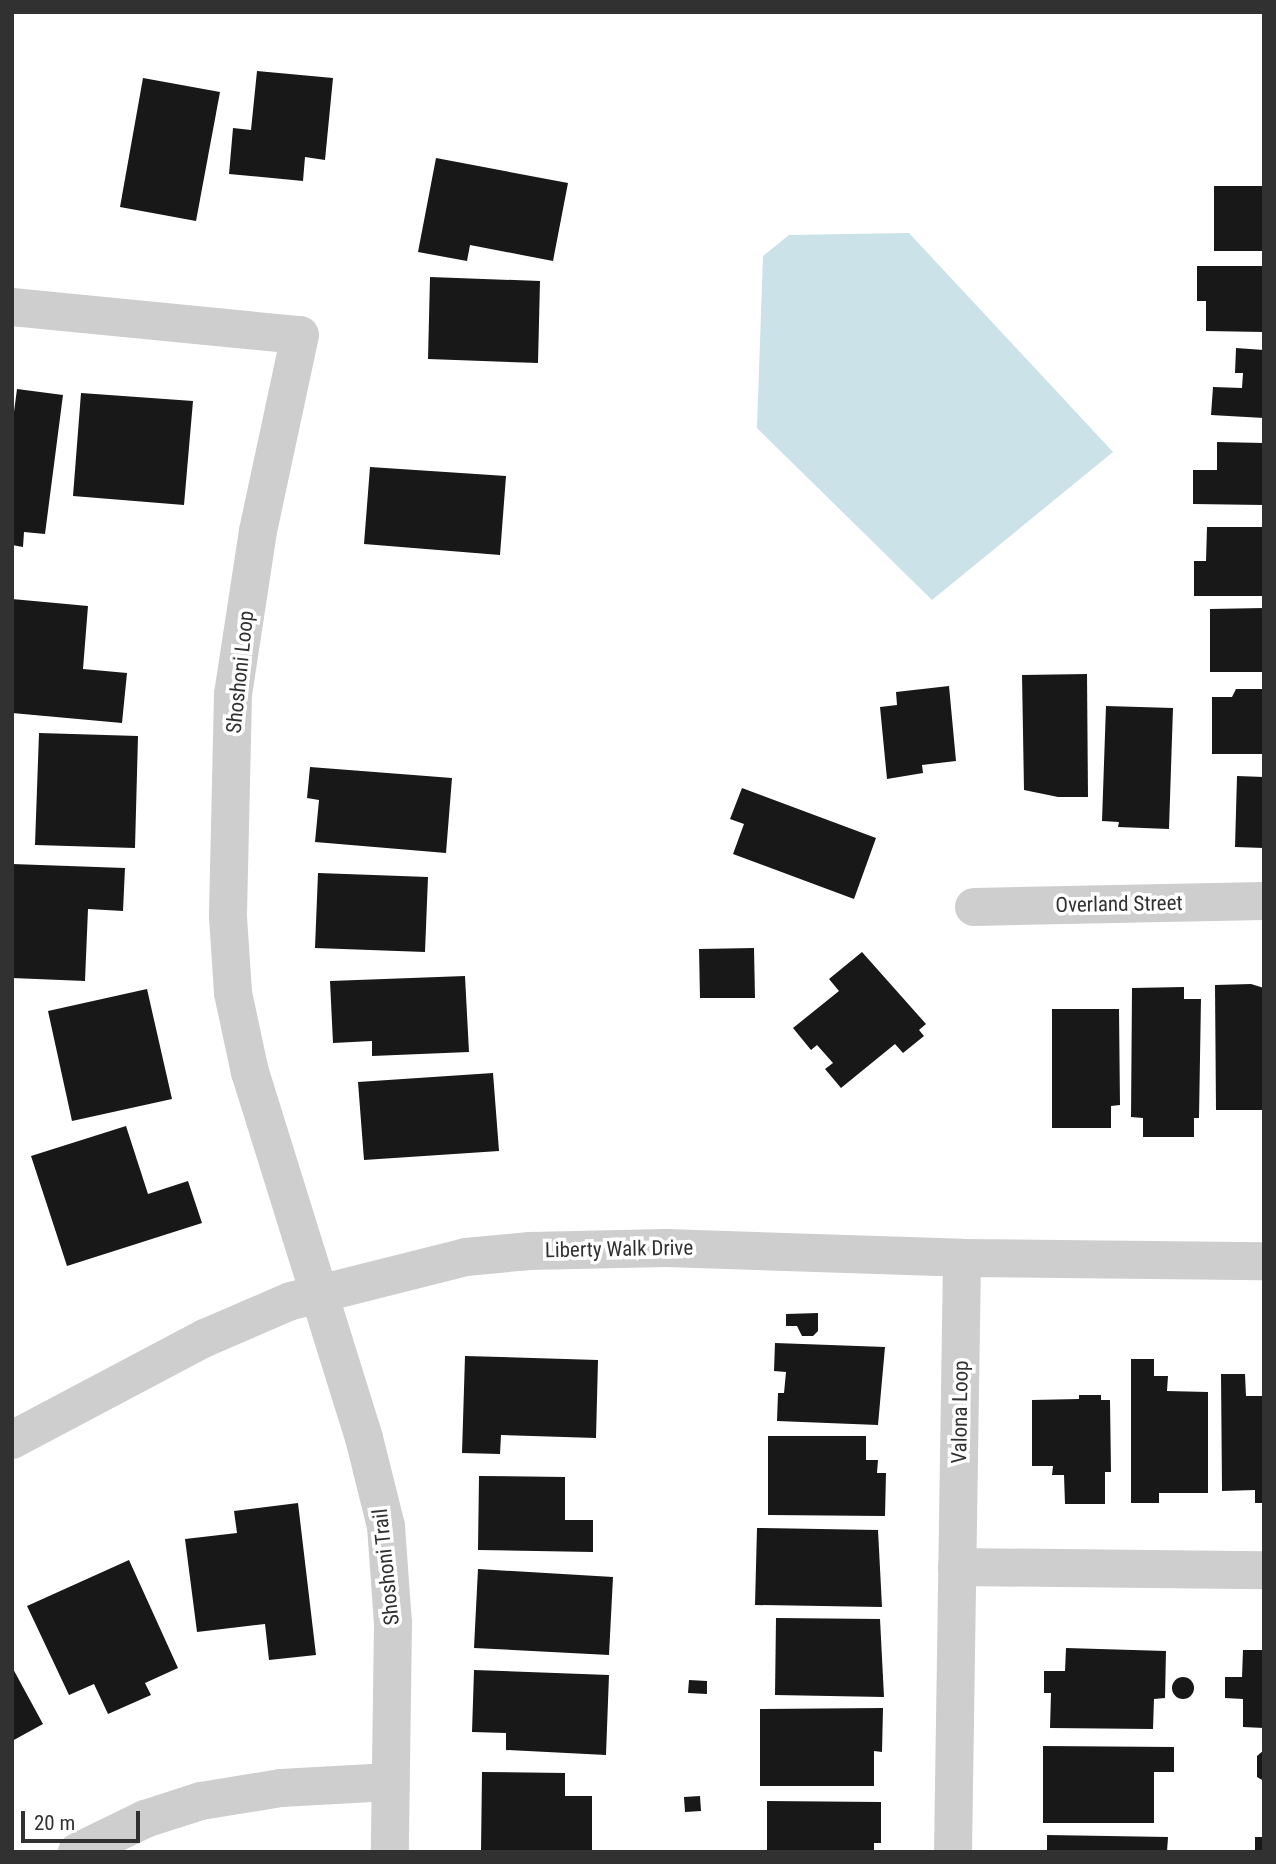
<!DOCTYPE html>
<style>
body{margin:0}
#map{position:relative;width:1276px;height:1864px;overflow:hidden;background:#fff;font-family:"Roboto Condensed",sans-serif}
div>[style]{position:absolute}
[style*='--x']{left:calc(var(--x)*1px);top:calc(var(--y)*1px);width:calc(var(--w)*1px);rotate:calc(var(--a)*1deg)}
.water>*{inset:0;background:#cbe2e9}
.building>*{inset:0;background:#181818}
.round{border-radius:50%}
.minor>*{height:38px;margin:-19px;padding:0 19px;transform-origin:19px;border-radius:19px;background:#cecece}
span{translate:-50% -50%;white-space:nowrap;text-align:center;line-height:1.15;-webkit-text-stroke:7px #fff;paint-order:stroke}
.street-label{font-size:21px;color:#313131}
.frame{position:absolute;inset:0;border:14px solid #313131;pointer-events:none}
.scale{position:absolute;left:21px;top:1811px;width:119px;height:32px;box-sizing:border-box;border:4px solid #313131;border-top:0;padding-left:9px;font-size:21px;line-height:24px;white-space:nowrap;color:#313131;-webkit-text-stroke:5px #fff;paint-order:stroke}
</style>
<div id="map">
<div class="water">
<i style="clip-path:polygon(909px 233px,1113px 452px,932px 600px,757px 428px,763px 256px,789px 235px)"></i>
</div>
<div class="building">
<i style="clip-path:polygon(257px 71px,333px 78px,325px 160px,305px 157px,303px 181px,229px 174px,233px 128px,251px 130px)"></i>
<i style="clip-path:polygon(143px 78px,220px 92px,196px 221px,120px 207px)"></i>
<i style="clip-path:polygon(436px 158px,568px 183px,553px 261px,470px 245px,467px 261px,418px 252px)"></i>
<i style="clip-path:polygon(1214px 186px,1264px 186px,1264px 251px,1214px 251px)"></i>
<i style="clip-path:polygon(1197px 266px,1264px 266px,1264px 332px,1206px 331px,1206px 301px,1197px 301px)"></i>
<i style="clip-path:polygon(430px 277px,540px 281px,538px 363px,428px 359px)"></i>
<i style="clip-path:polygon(1236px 348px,1264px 350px,1264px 418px,1211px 415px,1213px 387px,1242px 388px,1243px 373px,1235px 373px)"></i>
<i style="clip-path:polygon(17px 389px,63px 395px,45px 534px,24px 532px,23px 547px,12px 545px,12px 427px)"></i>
<i style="clip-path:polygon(81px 393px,193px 401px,184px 505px,73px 496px)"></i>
<i style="clip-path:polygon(1217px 442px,1264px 443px,1264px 505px,1193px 504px,1193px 470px,1217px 470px)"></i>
<i style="clip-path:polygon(370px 467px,506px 476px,500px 555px,364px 544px)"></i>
<i style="clip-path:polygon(1207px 527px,1264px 527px,1264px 596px,1194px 596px,1194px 561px,1206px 561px)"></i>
<i style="clip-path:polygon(12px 599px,88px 606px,83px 669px,127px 673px,122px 723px,12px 713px)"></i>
<i style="clip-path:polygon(1264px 608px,1264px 672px,1210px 672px,1210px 609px)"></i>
<i style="clip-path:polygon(1087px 674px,1088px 797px,1058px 797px,1024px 790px,1022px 675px)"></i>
<i style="clip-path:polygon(949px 686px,956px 761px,922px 765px,923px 773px,887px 779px,880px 707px,897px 705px,896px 692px)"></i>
<i style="clip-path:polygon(1236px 689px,1264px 689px,1264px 754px,1212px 754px,1212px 697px,1232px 697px)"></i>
<i style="clip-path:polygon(1106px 706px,1173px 708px,1169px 829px,1118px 827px,1119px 822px,1102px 821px)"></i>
<i style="clip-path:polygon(39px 733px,138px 736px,135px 848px,35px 845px)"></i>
<i style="clip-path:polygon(310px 767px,452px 778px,446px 853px,315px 842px,319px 800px,307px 798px)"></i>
<i style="clip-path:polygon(1237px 776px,1264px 777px,1264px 848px,1235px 847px)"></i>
<i style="clip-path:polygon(742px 788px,876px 838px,854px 899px,733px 854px,744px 824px,730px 819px)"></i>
<i style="clip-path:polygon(12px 864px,125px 868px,123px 911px,88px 909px,85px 981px,12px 978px)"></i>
<i style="clip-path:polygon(318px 873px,428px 877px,425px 952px,315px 948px)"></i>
<i style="clip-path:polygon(754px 948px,755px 998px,700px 998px,699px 949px)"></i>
<i style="clip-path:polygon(862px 952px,926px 1024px,919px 1030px,924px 1036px,903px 1053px,895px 1044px,841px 1088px,825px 1069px,833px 1063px,817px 1045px,811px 1050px,793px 1028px,839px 991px,829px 979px)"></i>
<i style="clip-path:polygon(465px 976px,469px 1052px,372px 1056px,372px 1041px,333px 1043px,330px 981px)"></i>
<i style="clip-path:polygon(1251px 984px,1264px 988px,1264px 1110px,1216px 1110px,1215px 985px)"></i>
<i style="clip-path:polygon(1184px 987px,1184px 999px,1201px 999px,1199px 1118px,1194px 1118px,1194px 1137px,1143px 1137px,1143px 1118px,1131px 1117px,1132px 988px)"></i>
<i style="clip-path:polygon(147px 989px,172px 1099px,72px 1121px,48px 1011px)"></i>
<i style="clip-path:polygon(1052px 1009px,1119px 1009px,1120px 1105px,1111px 1106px,1111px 1128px,1052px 1128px)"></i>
<i style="clip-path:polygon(493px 1073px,499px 1151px,364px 1160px,358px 1082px)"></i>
<i style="clip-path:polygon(126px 1126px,148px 1194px,188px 1181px,202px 1223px,67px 1266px,31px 1156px)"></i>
<i style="clip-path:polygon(818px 1313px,818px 1331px,813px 1336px,802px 1336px,797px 1326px,786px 1326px,786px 1314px)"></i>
<i style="clip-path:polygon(775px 1343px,885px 1347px,878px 1425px,777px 1421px,778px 1393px,784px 1393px,786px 1372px,774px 1371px)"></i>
<i style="clip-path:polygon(465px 1356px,598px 1360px,596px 1438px,501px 1435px,500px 1454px,462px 1453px)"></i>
<i style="clip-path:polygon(1131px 1359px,1154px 1359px,1154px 1376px,1168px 1376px,1167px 1391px,1208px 1392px,1208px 1493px,1159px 1493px,1159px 1503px,1131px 1503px)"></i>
<i style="clip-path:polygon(1221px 1374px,1245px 1374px,1246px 1396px,1264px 1396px,1264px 1503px,1255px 1503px,1255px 1490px,1222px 1491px)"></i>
<i style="clip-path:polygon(1079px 1395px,1101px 1395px,1101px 1400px,1110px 1400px,1111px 1472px,1105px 1472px,1105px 1504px,1065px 1504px,1064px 1475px,1052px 1475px,1053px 1466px,1032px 1466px,1032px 1400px,1079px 1399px)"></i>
<i style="clip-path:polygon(768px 1436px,866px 1436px,866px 1460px,878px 1460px,877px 1473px,886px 1473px,885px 1516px,768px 1515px)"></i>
<i style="clip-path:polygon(479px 1476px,565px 1477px,565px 1520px,593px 1520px,593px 1552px,478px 1550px)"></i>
<i style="clip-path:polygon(298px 1503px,316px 1655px,269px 1660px,265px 1624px,197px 1632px,185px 1539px,237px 1533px,234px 1511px)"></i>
<i style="clip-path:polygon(757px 1528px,878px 1530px,882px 1607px,755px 1605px)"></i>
<i style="clip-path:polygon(129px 1560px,178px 1668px,145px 1683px,151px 1695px,108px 1714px,94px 1684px,69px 1695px,27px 1606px)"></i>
<i style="clip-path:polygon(478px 1569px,613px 1577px,609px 1655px,474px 1648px)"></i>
<i style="clip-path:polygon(776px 1618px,880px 1619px,884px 1697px,775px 1695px)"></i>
<i style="clip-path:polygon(1066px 1648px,1166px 1651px,1165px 1698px,1154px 1699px,1153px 1729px,1050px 1728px,1051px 1693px,1044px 1693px,1044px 1671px,1065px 1671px)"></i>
<i style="clip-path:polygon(1243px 1650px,1264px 1650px,1264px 1728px,1243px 1727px,1243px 1699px,1225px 1698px,1225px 1677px,1242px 1677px)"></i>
<i style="clip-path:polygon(12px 1667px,43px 1724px,12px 1741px)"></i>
<i style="clip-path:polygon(474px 1670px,609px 1675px,606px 1755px,506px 1750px,506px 1733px,472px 1732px)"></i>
<i class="round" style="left:1172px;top:1677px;width:22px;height:22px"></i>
<i style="clip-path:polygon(689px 1680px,707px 1681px,707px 1694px,688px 1693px)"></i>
<i style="clip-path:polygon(883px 1708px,882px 1752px,874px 1751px,874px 1786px,760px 1786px,760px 1709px)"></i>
<i style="clip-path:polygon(1043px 1746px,1174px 1747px,1174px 1772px,1154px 1772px,1154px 1823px,1043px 1823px)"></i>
<i style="clip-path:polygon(1264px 1750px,1264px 1781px,1257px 1777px,1257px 1756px)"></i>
<i style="clip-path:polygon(482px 1772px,565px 1773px,565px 1796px,592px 1796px,592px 1852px,481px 1851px)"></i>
<i style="clip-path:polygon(700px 1796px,701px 1811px,685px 1812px,684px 1797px)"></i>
<i style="clip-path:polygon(767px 1801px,881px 1802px,881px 1843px,874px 1843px,874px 1852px,767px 1852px)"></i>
<i style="clip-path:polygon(1047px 1835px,1168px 1837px,1167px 1852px,1047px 1852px)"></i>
<i style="clip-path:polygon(1255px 1837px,1264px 1837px,1264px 1852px,1255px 1852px)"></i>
</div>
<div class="minor">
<i style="--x:12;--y:307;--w:289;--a:5.6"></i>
<i style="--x:300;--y:335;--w:200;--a:102.1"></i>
<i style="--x:258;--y:531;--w:165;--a:98.7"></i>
<i style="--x:233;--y:694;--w:223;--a:91.3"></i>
<i style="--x:228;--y:917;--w:76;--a:86.2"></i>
<i style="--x:233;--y:993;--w:81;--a:77.9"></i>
<i style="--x:250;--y:1072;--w:383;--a:72.7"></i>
<i style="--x:364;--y:1438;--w:91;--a:76"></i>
<i style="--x:386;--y:1526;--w:97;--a:85.9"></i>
<i style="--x:393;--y:1623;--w:229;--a:90.8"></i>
<i style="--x:974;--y:907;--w:290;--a:-1.2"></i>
<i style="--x:12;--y:1440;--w:218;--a:-27.9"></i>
<i style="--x:205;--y:1338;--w:94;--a:-23.3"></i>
<i style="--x:291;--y:1301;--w:180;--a:-14.1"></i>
<i style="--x:466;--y:1257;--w:64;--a:-5.4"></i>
<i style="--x:530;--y:1251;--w:136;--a:-1.3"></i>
<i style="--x:666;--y:1248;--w:296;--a:1.9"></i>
<i style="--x:962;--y:1258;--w:302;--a:0.6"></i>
<i style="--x:957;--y:1567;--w:307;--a:0.6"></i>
<i style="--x:77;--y:1852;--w:76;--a:-25.9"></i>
<i style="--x:145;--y:1819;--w:59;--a:-17.8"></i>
<i style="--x:201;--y:1801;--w:81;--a:-9.2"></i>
<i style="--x:281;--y:1788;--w:109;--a:-3.2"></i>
<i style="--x:953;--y:1852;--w:594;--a:-89.13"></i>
</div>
<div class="street-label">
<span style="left:240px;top:672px;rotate:-84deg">Shoshoni Loop</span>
<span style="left:1119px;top:904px;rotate:-1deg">Overland Street</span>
<span style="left:619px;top:1249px;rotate:-1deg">Liberty Walk Drive</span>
<span style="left:960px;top:1412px;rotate:-89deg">Valona Loop</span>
<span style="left:386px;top:1567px;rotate:-96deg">Shoshoni Trail</span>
</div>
<div class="frame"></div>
<div class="scale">20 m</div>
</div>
